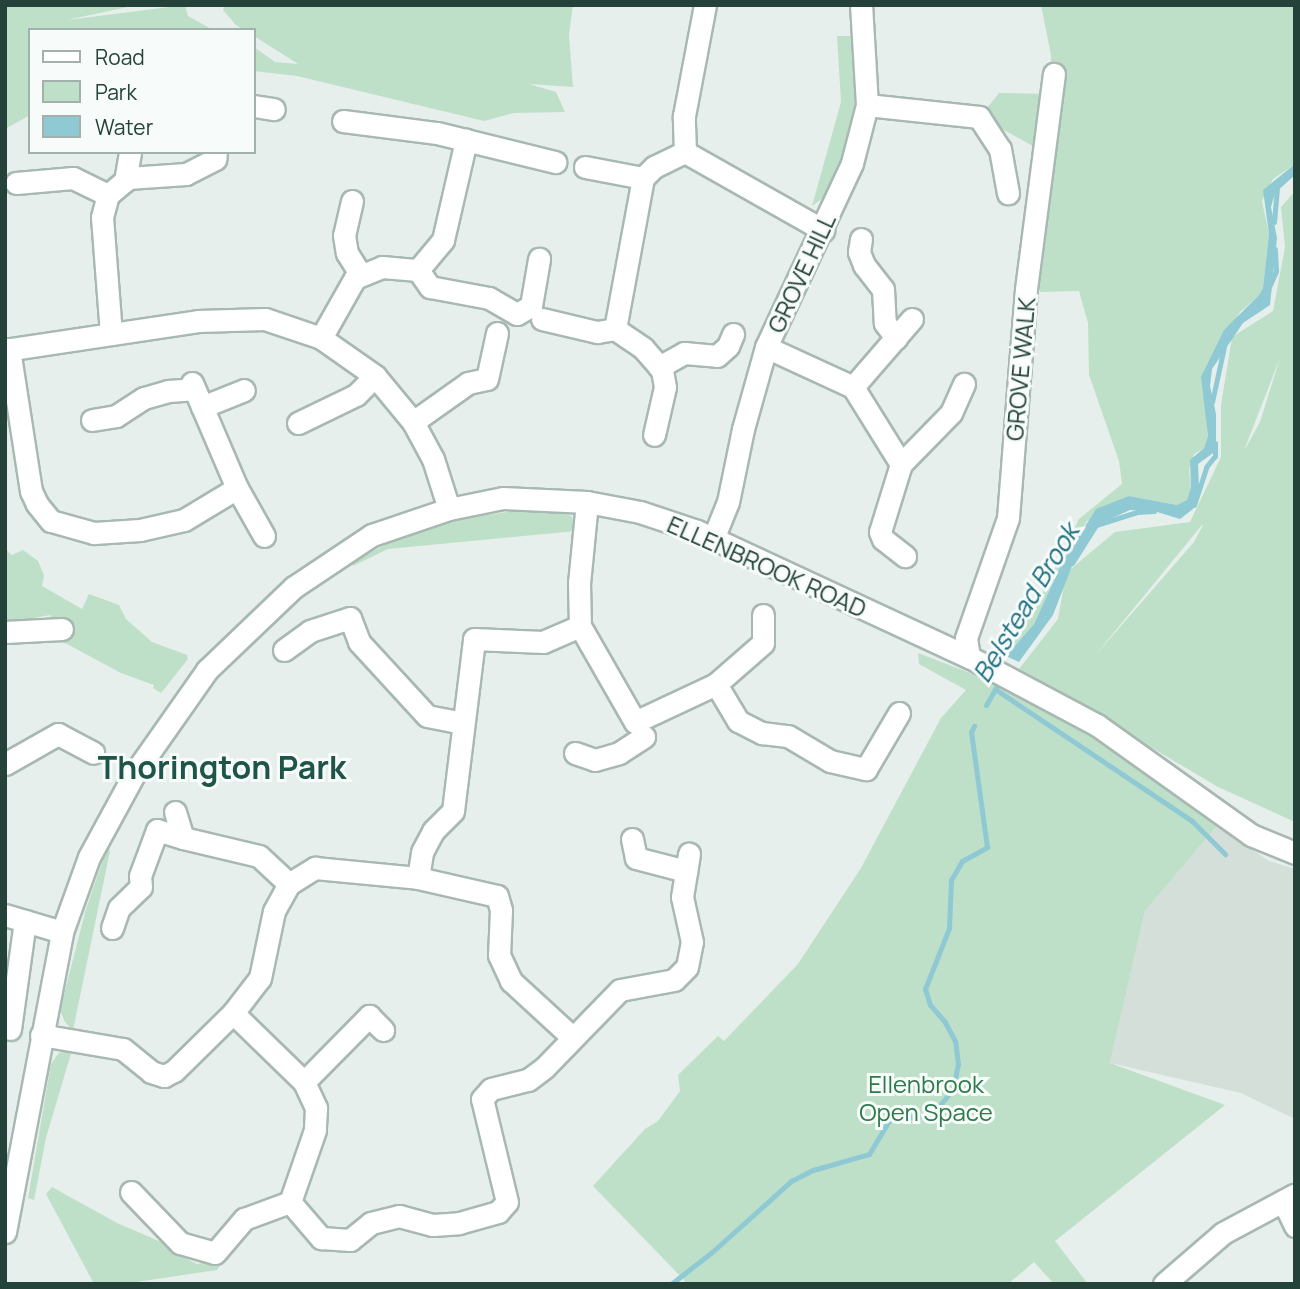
<!DOCTYPE html>
<style>
body{margin:0}
#map{position:relative;width:1300px;height:1289px;overflow:hidden;background:#e6efeb;font-family:Manrope,sans-serif}
div>[style]{position:absolute}
[style*='--x']{left:calc(var(--x)*1px);top:calc(var(--y)*1px);width:calc(var(--w)*1px);rotate:calc(var(--a)*1deg)}
.built>*{inset:0;background:#d4dfda}
.green>*{inset:0;background:#bfe0c8}
.water>*{inset:0;background:#8ec9d4}
.stream>*{height:5px;margin:-2.5px;padding:0 2.5px;transform-origin:2.5px;border-radius:2.5px;background:#8ec9d4}
.roads{filter:drop-shadow(2px 0 #a8b8b2) drop-shadow(-2px 0 #a8b8b2) drop-shadow(0 2px #a8b8b2) drop-shadow(0 -2px #a8b8b2)}
.minor>*{height:21px;margin:-10.5px;padding:0 10.5px;transform-origin:10.5px;border-radius:10.5px;background:#fff}
span{translate:-50% -50%;white-space:nowrap;text-align:center;line-height:1.15;-webkit-text-stroke:6px #f7fbf9;paint-order:stroke}
.street-label{font-size:24px;color:#24423a}
.park-label{font-size:24px;color:#2d7a4b}
.water-label{font-size:26px;color:#1c6f80;font-style:italic}
.district-label{font-size:32px;color:#1f5548;font-weight:700}
.frame{position:absolute;inset:0;border:7px solid #24423a;pointer-events:none}
.legend{position:absolute;left:28px;top:28px;width:228px;height:126px;box-sizing:border-box;background:#f7fbf9;border:2px solid #a3b1ad;margin:0;padding:9px 12px;list-style:none;font-size:21px;color:#24423a}
.legend li{display:flex;align-items:center;gap:14px;height:35px}
.legend b{width:35px;border:2px solid #a3b1ad}
</style>
<div id="map">
<div class="built">
<i style="clip-path:polygon(1217px 826px,1269px 861px,1295px 869px,1295px 1119px,1241px 1093px,1110px 1063px,1145px 911px)"></i>
</div>
<div class="green">
<i style="clip-path:polygon(5px 5px,137px 5px,67px 20px,185px 5px,188px 16px,213px 30px,30px 30px,30px 115px,5px 129px)"></i>
<i style="clip-path:polygon(225px 5px,573px 5px,569px 35px,573px 87px,529px 84px,556px 92px,565px 112px,514px 113px,484px 121px,297px 76px,254px 71px,254px 47px,275px 62px,298px 64px,254px 36px,254px 30px,244px 30px,236px 25px,223px 10px)"></i>
<i style="clip-path:polygon(1041px 5px,1295px 5px,1295px 164px,1273px 179px,1262px 201px,1269px 234px,1263px 288px,1259px 295px,1240px 312px,1202px 377px,1208px 436px,1204px 448px,1194px 454px,1189px 469px,1191px 487px,1187px 500px,1177px 505px,1129px 496px,1087px 521px,1062px 563px,1034px 624px,1011px 650px,1003px 645px,1041px 596px,1079px 519px,1122px 484px,1119px 461px,1089px 375px,1088px 323px,1079px 291px,1040px 292px,1036px 273px,1044px 152px,980px 117px,999px 93px,1050px 94px,1051px 55px)"></i>
<i style="clip-path:polygon(837px 36px,856px 36px,854px 117px,849px 146px,831px 192px,812px 206px,841px 102px)"></i>
<i style="clip-path:polygon(evenodd,1295px 191px,1295px 822px,1218px 787px,1019px 669px,1058px 619px,1066px 573px,1115px 532px,1190px 522px,1221px 457px,1221px 405px,1232px 337px,1273px 311px,1285px 247px,1281px 207px,1295px 191px,1280px 358px,1260px 422px,1245px 449px,1245px 448px,1280px 358px,1295px 191px,1203px 525px,1194px 542px,1093px 658px,1202px 525px,1203px 525px)"></i>
<i style="clip-path:polygon(514px 511px,564px 511px,572px 517px,576px 531px,388px 549px,353px 566px,353px 562px,405px 534px,474px 517px)"></i>
<i style="clip-path:polygon(5px 549px,12px 555px,23px 550px,38px 561px,44px 575px,42px 586px,82px 609px,89px 594px,119px 605px,126px 619px,152px 642px,187px 655px,188px 659px,161px 693px,153px 688px,154px 685px,121px 673px,67px 644px,50px 640px,51px 615px,5px 623px)"></i>
<i style="clip-path:polygon(918px 653px,978px 676px,969px 657px,1251px 835px,1217px 826px,1145px 911px,1110px 1063px,1225px 1105px,1055px 1241px,1088px 1284px,1054px 1284px,1034px 1262px,1008px 1284px,682px 1284px,685px 1281px,593px 1186px,645px 1129px,658px 1121px,680px 1091px,678px 1075px,718px 1036px,724px 1041px,798px 964px,861px 868px,941px 718px,966px 690px,919px 664px)"></i>
<i style="clip-path:polygon(107px 848px,110px 851px,73px 1030px,65px 1022px,60px 1010px,86px 909px)"></i>
<i style="clip-path:polygon(72px 1050px,46px 1138px,34px 1200px,28px 1198px,51px 1064px,59px 1053px)"></i>
<i style="clip-path:polygon(52px 1187px,117px 1223px,168px 1245px,189px 1260px,197px 1264px,213px 1261px,221px 1264px,217px 1270px,123px 1284px,93px 1282px,46px 1194px)"></i>
</div>
<div class="water">
<i style="clip-path:polygon(1295px 164px,1295px 175px,1275px 193px,1271px 207px,1277px 238px,1270px 305px,1243px 323px,1212px 369px,1210px 386px,1216px 414px,1216px 446px,1213px 453px,1198px 464px,1199px 489px,1193px 509px,1180px 519px,1154px 511px,1130px 510px,1101px 523px,1077px 553px,1053px 615px,1019px 662px,1006px 656px,1034px 624px,1062px 563px,1096px 509px,1129px 496px,1177px 505px,1187px 500px,1191px 487px,1190px 460px,1204px 448px,1208px 436px,1201px 377px,1224px 330px,1259px 295px,1263px 288px,1269px 234px,1263px 190px)"></i>
</div>
<div class="stream">
<i style="--x:1274;--y:222;--w:36;--a:-85"></i>
<i style="--x:1269;--y:287;--w:17;--a:-66"></i>
<i style="--x:1276;--y:271;--w:22;--a:-93"></i>
<i style="--x:1212;--y:402;--w:56;--a:-77.7"></i>
<i style="--x:1194;--y:505;--w:40;--a:-72"></i>
<i style="--x:1206;--y:467;--w:14;--a:-51"></i>
<i style="--x:1215;--y:456;--w:13;--a:-90"></i>
<i style="--x:1072;--y:563;--w:45;--a:-57.7"></i>
<i style="--x:1096;--y:525;--w:43;--a:-17.6"></i>
<i style="--x:1137;--y:512;--w:17;--a:-3"></i>
<i style="--x:995;--y:689;--w:237;--a:33.8"></i>
<i style="--x:1192;--y:821;--w:47;--a:45"></i>
<i style="--x:986;--y:705;--w:30;--a:-60"></i>
<i style="--x:671;--y:1284;--w:52;--a:-38"></i>
<i style="--x:712;--y:1252;--w:106;--a:-41.9"></i>
<i style="--x:791;--y:1181;--w:25;--a:-27"></i>
<i style="--x:813;--y:1170;--w:58;--a:-15.9"></i>
<i style="--x:869;--y:1154;--w:41;--a:-59"></i>
<i style="--x:890;--y:1119;--w:35;--a:-5"></i>
<i style="--x:925;--y:1116;--w:13;--a:-29"></i>
<i style="--x:936;--y:1110;--w:27;--a:-51"></i>
<i style="--x:953;--y:1089;--w:25;--a:-79"></i>
<i style="--x:958;--y:1064;--w:23;--a:-97"></i>
<i style="--x:955;--y:1041;--w:21;--a:-118"></i>
<i style="--x:945;--y:1022;--w:23;--a:-131"></i>
<i style="--x:930;--y:1005;--w:17;--a:-107"></i>
<i style="--x:925;--y:989;--w:66;--a:-68.5"></i>
<i style="--x:949;--y:928;--w:48;--a:-87.6"></i>
<i style="--x:951;--y:880;--w:22;--a:-60"></i>
<i style="--x:962;--y:861;--w:29;--a:-29"></i>
<i style="--x:987;--y:847;--w:116;--a:-97.9"></i>
<i style="--x:971;--y:732;--w:7;--a:-63"></i>
</div>
<div class="roads">
<div class="minor">
<i style="--x:867;--y:105;--w:113;--a:6.1"></i>
<i style="--x:979;--y:117;--w:38;--a:57"></i>
<i style="--x:1000;--y:149;--w:45;--a:79.7"></i>
<i style="--x:254;--y:106;--w:20;--a:9"></i>
<i style="--x:343;--y:121;--w:95;--a:7.3"></i>
<i style="--x:437;--y:133;--w:122;--a:13.8"></i>
<i style="--x:685;--y:152;--w:36;--a:-92"></i>
<i style="--x:684;--y:116;--w:113;--a:-79.3"></i>
<i style="--x:585;--y:167;--w:59;--a:10.7"></i>
<i style="--x:125;--y:181;--w:29;--a:-80"></i>
<i style="--x:16;--y:183;--w:57;--a:-5"></i>
<i style="--x:73;--y:178;--w:39;--a:26"></i>
<i style="--x:352;--y:201;--w:35;--a:103"></i>
<i style="--x:344;--y:235;--w:18;--a:81"></i>
<i style="--x:347;--y:253;--w:26;--a:58"></i>
<i style="--x:861;--y:239;--w:13;--a:99"></i>
<i style="--x:859;--y:252;--w:14;--a:69"></i>
<i style="--x:864;--y:265;--w:31;--a:52"></i>
<i style="--x:883;--y:289;--w:34;--a:87"></i>
<i style="--x:885;--y:323;--w:19;--a:54"></i>
<i style="--x:418;--y:270;--w:21;--a:55"></i>
<i style="--x:430;--y:287;--w:60;--a:10.6"></i>
<i style="--x:489;--y:298;--w:32;--a:30"></i>
<i style="--x:517;--y:314;--w:16;--a:-30"></i>
<i style="--x:531;--y:306;--w:48;--a:-80.3"></i>
<i style="--x:542;--y:319;--w:57;--a:13.3"></i>
<i style="--x:597;--y:332;--w:18;--a:-9"></i>
<i style="--x:615;--y:329;--w:154;--a:-79.5"></i>
<i style="--x:643;--y:178;--w:16;--a:-45"></i>
<i style="--x:654;--y:167;--w:34;--a:-26"></i>
<i style="--x:685;--y:152;--w:159;--a:29.5"></i>
<i style="--x:615;--y:329;--w:34;--a:34"></i>
<i style="--x:643;--y:348;--w:29;--a:49"></i>
<i style="--x:662;--y:370;--w:17;--a:80"></i>
<i style="--x:665;--y:387;--w:49;--a:102.9"></i>
<i style="--x:111;--y:334;--w:117;--a:-94.4"></i>
<i style="--x:102;--y:217;--w:23;--a:-75"></i>
<i style="--x:108;--y:195;--w:26;--a:-40"></i>
<i style="--x:128;--y:178;--w:58;--a:-3.9"></i>
<i style="--x:186;--y:174;--w:33;--a:-27"></i>
<i style="--x:215;--y:159;--w:7;--a:-82"></i>
<i style="--x:321;--y:338;--w:69;--a:-60.5"></i>
<i style="--x:355;--y:278;--w:29;--a:-22"></i>
<i style="--x:382;--y:267;--w:36;--a:5"></i>
<i style="--x:418;--y:270;--w:39;--a:-50"></i>
<i style="--x:443;--y:240;--w:103;--a:-77"></i>
<i style="--x:766;--y:347;--w:96;--a:24.7"></i>
<i style="--x:853;--y:387;--w:91;--a:58.1"></i>
<i style="--x:901;--y:464;--w:71;--a:107.2"></i>
<i style="--x:880;--y:532;--w:8;--a:67"></i>
<i style="--x:883;--y:539;--w:28;--a:38"></i>
<i style="--x:9;--y:349;--w:144;--a:81.2"></i>
<i style="--x:31;--y:491;--w:14;--a:65"></i>
<i style="--x:37;--y:504;--w:22;--a:51"></i>
<i style="--x:51;--y:521;--w:45;--a:15.6"></i>
<i style="--x:94;--y:533;--w:46;--a:-3.7"></i>
<i style="--x:140;--y:530;--w:45;--a:-12.8"></i>
<i style="--x:184;--y:520;--w:62;--a:-31.1"></i>
<i style="--x:5;--y:350;--w:195;--a:-8.5"></i>
<i style="--x:198;--y:321;--w:67;--a:-1.7"></i>
<i style="--x:265;--y:319;--w:59;--a:18.7"></i>
<i style="--x:321;--y:338;--w:66;--a:35.1"></i>
<i style="--x:375;--y:376;--w:60;--a:50.4"></i>
<i style="--x:413;--y:422;--w:42;--a:61.6"></i>
<i style="--x:433;--y:459;--w:52;--a:72.3"></i>
<i style="--x:659;--y:367;--w:29;--a:-29"></i>
<i style="--x:684;--y:353;--w:33;--a:5"></i>
<i style="--x:717;--y:356;--w:15;--a:-42"></i>
<i style="--x:728;--y:346;--w:13;--a:-67"></i>
<i style="--x:192;--y:383;--w:114;--a:66.8"></i>
<i style="--x:237;--y:488;--w:55;--a:60.6"></i>
<i style="--x:853;--y:387;--w:90;--a:-49.1"></i>
<i style="--x:202;--y:407;--w:45;--a:-22"></i>
<i style="--x:92;--y:420;--w:24;--a:-9"></i>
<i style="--x:116;--y:416;--w:33;--a:-33"></i>
<i style="--x:144;--y:398;--w:25;--a:-16"></i>
<i style="--x:168;--y:391;--w:26;--a:-4"></i>
<i style="--x:413;--y:422;--w:67;--a:-35.3"></i>
<i style="--x:468;--y:383;--w:19;--a:-12"></i>
<i style="--x:487;--y:379;--w:47;--a:-77.7"></i>
<i style="--x:298;--y:423;--w:64;--a:-25.8"></i>
<i style="--x:356;--y:395;--w:27;--a:-45"></i>
<i style="--x:901;--y:464;--w:71;--a:-45.6"></i>
<i style="--x:951;--y:413;--w:32;--a:-66"></i>
<i style="--x:587;--y:502;--w:81;--a:95.6"></i>
<i style="--x:579;--y:583;--w:43;--a:88.7"></i>
<i style="--x:580;--y:626;--w:111;--a:60.2"></i>
<i style="--x:635;--y:722;--w:89;--a:-25.1"></i>
<i style="--x:716;--y:684;--w:43;--a:59.3"></i>
<i style="--x:738;--y:721;--w:27;--a:27"></i>
<i style="--x:762;--y:733;--w:26;--a:7"></i>
<i style="--x:788;--y:736;--w:49;--a:30.8"></i>
<i style="--x:830;--y:761;--w:37;--a:13"></i>
<i style="--x:866;--y:769;--w:65;--a:-59.5"></i>
<i style="--x:713;--y:539;--w:40;--a:-68"></i>
<i style="--x:728;--y:502;--w:75;--a:-78.4"></i>
<i style="--x:743;--y:429;--w:85;--a:-74.3"></i>
<i style="--x:766;--y:347;--w:203;--a:-64.9"></i>
<i style="--x:852;--y:163;--w:60;--a:-75.5"></i>
<i style="--x:867;--y:105;--w:100;--a:-93.4"></i>
<i style="--x:5;--y:632;--w:57;--a:-3"></i>
<i style="--x:284;--y:650;--w:32;--a:-36"></i>
<i style="--x:310;--y:631;--w:42;--a:-18"></i>
<i style="--x:350;--y:618;--w:26;--a:69"></i>
<i style="--x:359;--y:642;--w:100;--a:47.4"></i>
<i style="--x:427;--y:716;--w:36;--a:11"></i>
<i style="--x:969;--y:657;--w:19;--a:-99"></i>
<i style="--x:966;--y:638;--w:127;--a:-70.7"></i>
<i style="--x:1008;--y:518;--w:230;--a:-85.5"></i>
<i style="--x:1026;--y:289;--w:217;--a:-82.6"></i>
<i style="--x:716;--y:684;--w:62;--a:-41.1"></i>
<i style="--x:763;--y:643;--w:28;--a:-90"></i>
<i style="--x:575;--y:753;--w:21;--a:19"></i>
<i style="--x:595;--y:760;--w:25;--a:-16"></i>
<i style="--x:619;--y:753;--w:30;--a:-33"></i>
<i style="--x:5;--y:764;--w:61;--a:-29.5"></i>
<i style="--x:58;--y:734;--w:40;--a:28"></i>
<i style="--x:175;--y:812;--w:27;--a:73"></i>
<i style="--x:183;--y:838;--w:78;--a:13.3"></i>
<i style="--x:259;--y:856;--w:41;--a:43"></i>
<i style="--x:632;--y:839;--w:19;--a:78"></i>
<i style="--x:636;--y:858;--w:52;--a:14.6"></i>
<i style="--x:418;--y:878;--w:26;--a:-81"></i>
<i style="--x:422;--y:852;--w:24;--a:-62"></i>
<i style="--x:433;--y:831;--w:28;--a:-45"></i>
<i style="--x:453;--y:811;--w:173;--a:-83"></i>
<i style="--x:474;--y:639;--w:69;--a:2.5"></i>
<i style="--x:543;--y:642;--w:40;--a:-23.4"></i>
<i style="--x:5;--y:915;--w:59;--a:16.6"></i>
<i style="--x:112;--y:928;--w:21;--a:-71"></i>
<i style="--x:119;--y:908;--w:30;--a:-44"></i>
<i style="--x:141;--y:887;--w:11;--a:-95"></i>
<i style="--x:140;--y:876;--w:49;--a:-69.7"></i>
<i style="--x:157;--y:830;--w:27;--a:17"></i>
<i style="--x:233;--y:1013;--w:99;--a:44.2"></i>
<i style="--x:304;--y:1082;--w:29;--a:65"></i>
<i style="--x:316;--y:1108;--w:22;--a:93"></i>
<i style="--x:315;--y:1130;--w:76;--a:109.1"></i>
<i style="--x:10;--y:1029;--w:109;--a:-82.1"></i>
<i style="--x:41;--y:1035;--w:83;--a:9.7"></i>
<i style="--x:123;--y:1049;--w:36;--a:39"></i>
<i style="--x:151;--y:1072;--w:14;--a:17"></i>
<i style="--x:164;--y:1076;--w:11;--a:-27"></i>
<i style="--x:174;--y:1071;--w:83;--a:-44.5"></i>
<i style="--x:233;--y:1013;--w:44;--a:-52.4"></i>
<i style="--x:260;--y:978;--w:68;--a:-78.2"></i>
<i style="--x:274;--y:911;--w:31;--a:-61"></i>
<i style="--x:289;--y:884;--w:31;--a:-32"></i>
<i style="--x:315;--y:868;--w:103;--a:5.5"></i>
<i style="--x:418;--y:878;--w:81;--a:12.8"></i>
<i style="--x:497;--y:896;--w:15;--a:74"></i>
<i style="--x:501;--y:910;--w:45;--a:92.5"></i>
<i style="--x:499;--y:955;--w:29;--a:65"></i>
<i style="--x:511;--y:981;--w:83;--a:42.6"></i>
<i style="--x:304;--y:1082;--w:93;--a:-45.4"></i>
<i style="--x:369;--y:1016;--w:20;--a:45"></i>
<i style="--x:131;--y:1192;--w:71;--a:46.1"></i>
<i style="--x:180;--y:1243;--w:36;--a:16"></i>
<i style="--x:215;--y:1253;--w:45;--a:-49.5"></i>
<i style="--x:244;--y:1219;--w:49;--a:-20.3"></i>
<i style="--x:1283;--y:1201;--w:28;--a:64"></i>
<i style="--x:290;--y:1202;--w:48;--a:49.3"></i>
<i style="--x:321;--y:1238;--w:29;--a:4"></i>
<i style="--x:350;--y:1240;--w:27;--a:-39"></i>
<i style="--x:371;--y:1223;--w:29;--a:-14"></i>
<i style="--x:399;--y:1216;--w:35;--a:15"></i>
<i style="--x:433;--y:1225;--w:26;--a:-4"></i>
<i style="--x:459;--y:1223;--w:41;--a:-15.8"></i>
<i style="--x:498;--y:1212;--w:13;--a:-48"></i>
<i style="--x:507;--y:1202;--w:106;--a:-103.6"></i>
<i style="--x:482;--y:1099;--w:13;--a:-48"></i>
<i style="--x:491;--y:1089;--w:38;--a:-14"></i>
<i style="--x:528;--y:1080;--w:21;--a:-37"></i>
<i style="--x:545;--y:1067;--w:107;--a:-45.8"></i>
<i style="--x:620;--y:990;--w:55;--a:-10.5"></i>
<i style="--x:674;--y:980;--w:18;--a:-45"></i>
<i style="--x:687;--y:967;--w:25;--a:-79"></i>
<i style="--x:692;--y:942;--w:46;--a:-102.5"></i>
<i style="--x:682;--y:897;--w:44;--a:-80.8"></i>
<i style="--x:5;--y:1232;--w:305;--a:-79.2"></i>
<i style="--x:62;--y:932;--w:80;--a:-70.2"></i>
<i style="--x:89;--y:857;--w:94;--a:-61.5"></i>
<i style="--x:134;--y:774;--w:127;--a:-54.9"></i>
<i style="--x:207;--y:670;--w:120;--a:-43.7"></i>
<i style="--x:294;--y:587;--w:94;--a:-33.7"></i>
<i style="--x:372;--y:535;--w:81;--a:-18.7"></i>
<i style="--x:449;--y:509;--w:55;--a:-11.5"></i>
<i style="--x:503;--y:498;--w:84;--a:2.7"></i>
<i style="--x:587;--y:502;--w:54;--a:10.7"></i>
<i style="--x:640;--y:512;--w:60;--a:18.4"></i>
<i style="--x:697;--y:531;--w:300;--a:24.9"></i>
<i style="--x:969;--y:657;--w:145;--a:28"></i>
<i style="--x:1097;--y:725;--w:189;--a:35.5"></i>
<i style="--x:1251;--y:835;--w:48;--a:22.2"></i>
<i style="--x:1164;--y:1284;--w:78;--a:-40.8"></i>
<i style="--x:1223;--y:1233;--w:81;--a:-28.2"></i>
</div>
</div>
<div class="street-label">
<span style="left:801px;top:273px;rotate:-65deg">GROVE HILL</span>
<span style="left:1020px;top:369px;rotate:-85deg">GROVE WALK</span>
<span style="left:767px;top:566px;rotate:24deg">ELLENBROOK ROAD</span>
</div>
<div class="park-label">
<span style="left:926px;top:1098px">Ellenbrook<br>Open Space</span>
</div>
<div class="water-label">
<span style="left:1026px;top:603px;rotate:-59deg">Belstead Brook</span>
</div>
<div class="district-label">
<span style="left:222px;top:767px">Thorington Park</span>
</div>
<div class="frame"></div>
<ul class="legend">
<li><b style="height:9px;background:#fff"></b>Road</li>
<li><b style="height:19px;background:#bfe0c8"></b>Park</li>
<li><b style="height:19px;background:#8ec9d4"></b>Water</li>
</ul>
</div>
